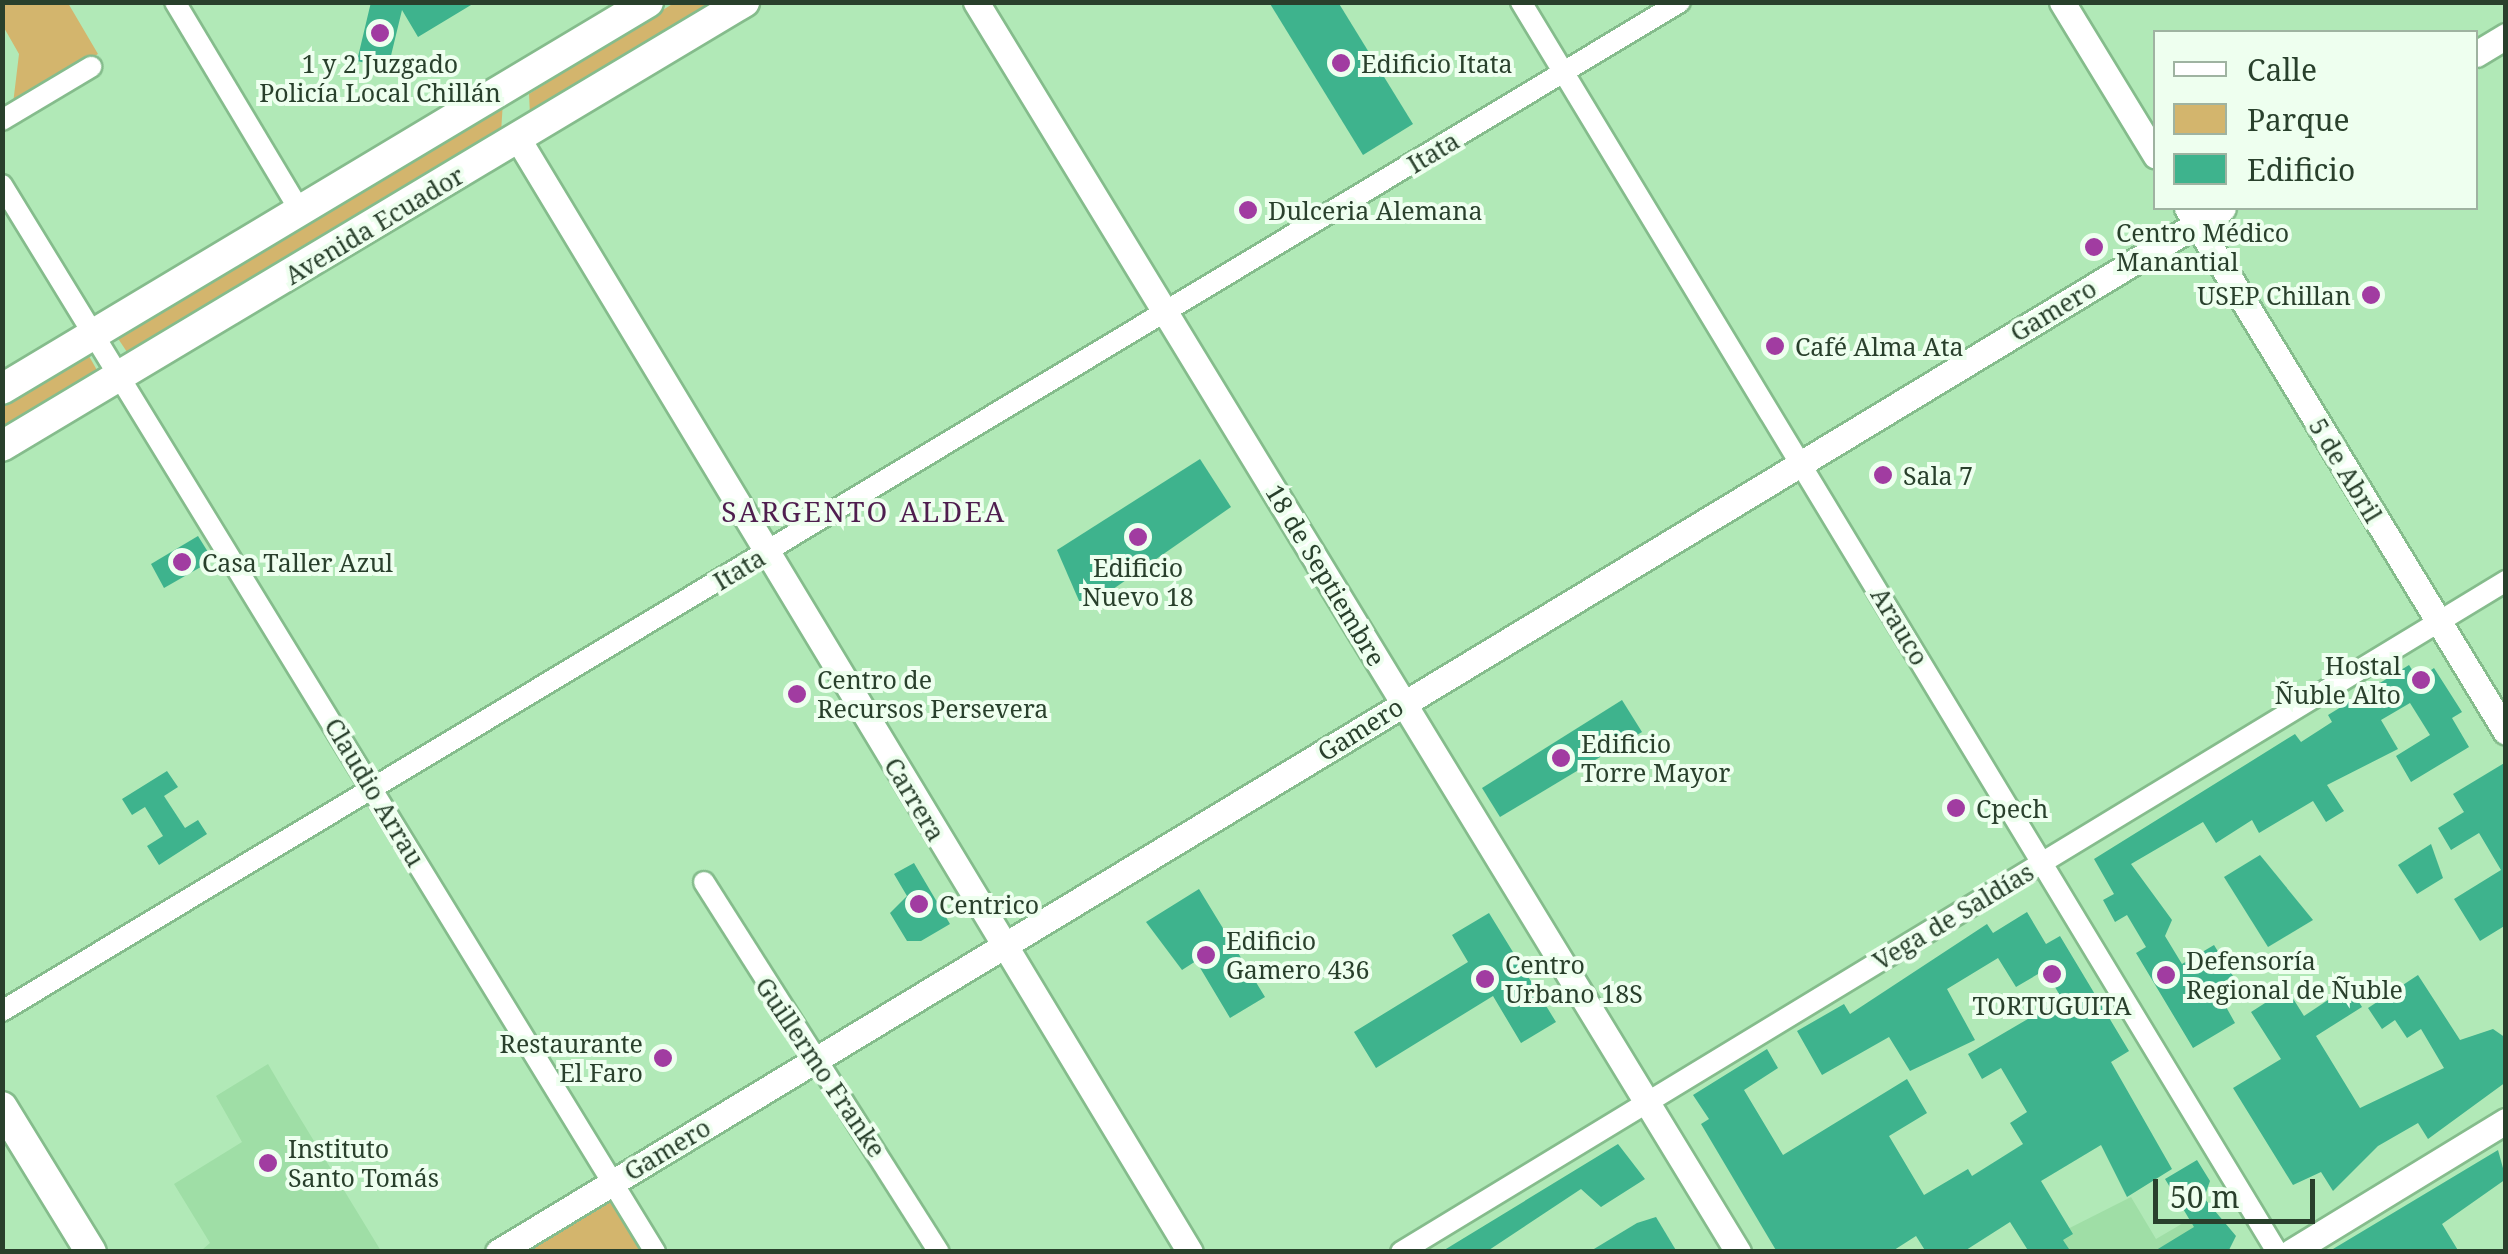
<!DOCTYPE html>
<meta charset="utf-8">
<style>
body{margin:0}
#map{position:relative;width:2508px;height:1254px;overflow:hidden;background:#b1e9b7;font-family:"Noto Serif",serif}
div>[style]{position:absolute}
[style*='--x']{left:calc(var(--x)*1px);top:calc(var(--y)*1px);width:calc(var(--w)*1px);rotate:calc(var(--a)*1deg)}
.built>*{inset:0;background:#9fdea6}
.green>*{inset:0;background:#d3b56d}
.building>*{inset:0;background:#3eb38d}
.roads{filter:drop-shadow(2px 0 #85bc8c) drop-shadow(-2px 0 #85bc8c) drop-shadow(0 2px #85bc8c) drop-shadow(0 -2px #85bc8c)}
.minor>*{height:20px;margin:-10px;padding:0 10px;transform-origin:10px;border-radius:10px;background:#fff}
.tertiary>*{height:25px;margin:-12.5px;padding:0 12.5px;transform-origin:12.5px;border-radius:12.5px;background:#fff}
.primary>*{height:30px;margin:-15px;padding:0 15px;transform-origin:15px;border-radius:15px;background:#fff}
.dots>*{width:28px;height:28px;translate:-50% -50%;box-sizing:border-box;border:5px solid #eeffef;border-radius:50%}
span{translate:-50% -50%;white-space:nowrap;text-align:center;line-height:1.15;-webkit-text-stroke:8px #eeffef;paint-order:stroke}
.poi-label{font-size:25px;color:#29402c}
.left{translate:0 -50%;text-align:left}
.right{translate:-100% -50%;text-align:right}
.street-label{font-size:25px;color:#29402c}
.neighbourhood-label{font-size:28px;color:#4f1e4f;letter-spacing:2.5px}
.frame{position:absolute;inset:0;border:5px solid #29402c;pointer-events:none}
.legend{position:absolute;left:2153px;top:30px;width:325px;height:180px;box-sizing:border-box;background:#eeffef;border:2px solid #9fb3a1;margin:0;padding:12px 18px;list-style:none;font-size:30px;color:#29402c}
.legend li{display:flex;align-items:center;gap:20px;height:50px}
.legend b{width:50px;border:2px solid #9fb3a1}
.scale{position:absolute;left:2153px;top:1179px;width:162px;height:45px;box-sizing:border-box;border:5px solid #29402c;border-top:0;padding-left:12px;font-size:30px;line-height:35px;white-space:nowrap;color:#29402c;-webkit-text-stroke:8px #eeffef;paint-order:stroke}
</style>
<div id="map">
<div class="built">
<i style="clip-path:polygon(268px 1064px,289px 1100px,381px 1251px,203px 1249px,210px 1243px,174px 1184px,242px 1142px,216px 1096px)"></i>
<i style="clip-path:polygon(2131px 1197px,2156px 1239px,2190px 1219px,2210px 1252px,2022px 1252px)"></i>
</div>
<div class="green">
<i style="clip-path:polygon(2px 3px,68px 3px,98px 54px,13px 104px,19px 54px,3px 26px)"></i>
<i style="clip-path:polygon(674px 3px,709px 3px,530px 115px,529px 94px)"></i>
<i style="clip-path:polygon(503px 100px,501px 134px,129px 355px,113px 331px)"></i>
<i style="clip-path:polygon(85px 349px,98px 372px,3px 432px,3px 397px)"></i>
<i style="clip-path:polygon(610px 1191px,646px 1252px,511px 1252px)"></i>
</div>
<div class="building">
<i style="clip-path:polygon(371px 2px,476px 2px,418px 37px,402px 10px,388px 68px,357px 61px)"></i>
<i style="clip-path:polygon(1269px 2px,1338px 2px,1413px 124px,1363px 155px)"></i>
<i style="clip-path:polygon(1200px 459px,1231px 507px,1083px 610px,1057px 550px)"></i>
<i style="clip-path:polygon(198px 536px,213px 560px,164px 588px,151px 564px)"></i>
<i style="clip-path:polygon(2409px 665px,2418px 679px,2434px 668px,2462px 712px,2452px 718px,2469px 747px,2411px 782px,2396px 756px,2430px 735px,2410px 703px,2381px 720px,2398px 749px,2327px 785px,2344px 811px,2326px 822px,2313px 801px,2259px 833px,2252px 820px,2216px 843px,2203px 822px,2131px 864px,2172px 920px,2165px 936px,2182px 964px,2214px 945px,2233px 976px,2215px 987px,2235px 1023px,2193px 1048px,2136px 953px,2146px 947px,2127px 915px,2115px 922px,2103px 900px,2114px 894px,2094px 859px,2295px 734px,2301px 742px,2332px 722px,2328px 715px)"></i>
<i style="clip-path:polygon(1622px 700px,1642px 732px,1500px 817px,1482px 788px)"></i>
<i style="clip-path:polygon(2506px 762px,2506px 925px,2480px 941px,2454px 899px,2501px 870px,2479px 833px,2451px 850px,2438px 828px,2464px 812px,2453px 794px)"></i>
<i style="clip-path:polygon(167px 771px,178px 787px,164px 796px,185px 828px,198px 820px,207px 834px,159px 865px,147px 846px,163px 836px,145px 807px,132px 815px,122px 799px)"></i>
<i style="clip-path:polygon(2431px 844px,2443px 878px,2417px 894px,2398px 865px)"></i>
<i style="clip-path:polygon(2260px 855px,2313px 920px,2268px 947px,2224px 877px)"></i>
<i style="clip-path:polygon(914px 863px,950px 924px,921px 941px,907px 941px,890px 913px,907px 896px,894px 874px)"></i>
<i style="clip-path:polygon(1199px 889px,1265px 997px,1230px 1018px,1196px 961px,1182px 970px,1146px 922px)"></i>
<i style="clip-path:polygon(2027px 912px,2046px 944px,2060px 936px,2129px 1051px,2111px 1062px,2172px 1169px,2127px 1197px,2101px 1145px,2041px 1181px,2073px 1234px,2063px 1240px,2071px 1252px,2029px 1252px,2010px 1222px,1963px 1252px,1926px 1252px,1916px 1236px,1891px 1252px,1777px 1252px,1701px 1124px,1709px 1119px,1693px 1095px,1767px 1049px,1778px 1068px,1744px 1090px,1783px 1155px,1907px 1079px,1927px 1113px,1889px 1136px,1924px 1195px,1968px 1169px,1972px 1176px,2023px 1144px,2010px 1123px,2027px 1112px,2001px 1068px,1982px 1079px,1968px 1054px,2062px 999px,2045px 970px,2016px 987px,1998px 958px,1947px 989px,1975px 1040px,1910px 1071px,1889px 1037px,1822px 1075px,1797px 1031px,1844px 1004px,1850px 1014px,1987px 924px,1993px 933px)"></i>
<i style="clip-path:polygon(1489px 913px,1556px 1022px,1521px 1043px,1493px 996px,1376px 1068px,1354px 1032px,1468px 962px,1452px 935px)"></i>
<i style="clip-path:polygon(2418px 975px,2460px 1040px,2493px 1029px,2506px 1038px,2506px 1082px,2428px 1139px,2418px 1123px,2378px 1146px,2333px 1191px,2321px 1172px,2293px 1185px,2233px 1088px,2281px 1059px,2251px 1012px,2287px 989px,2304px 1016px,2349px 986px,2362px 1007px,2316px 1036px,2360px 1108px,2444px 1068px,2421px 1029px,2407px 1038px,2395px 1020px,2382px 1029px,2368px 1008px)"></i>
<i style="clip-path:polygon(1618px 1144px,1645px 1179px,1601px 1207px,1581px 1189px,1486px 1252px,1441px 1252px)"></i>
<i style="clip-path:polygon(2498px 1150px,2506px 1179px,2442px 1224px,2459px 1252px,2328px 1252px)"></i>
<i style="clip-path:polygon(2197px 1160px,2210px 1181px,2204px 1198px,2236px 1236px,2228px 1252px,2153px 1252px,2194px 1227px,2165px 1179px)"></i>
<i style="clip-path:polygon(1656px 1217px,1677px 1252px,1589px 1252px,1637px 1223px)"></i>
</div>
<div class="roads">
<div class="minor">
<i style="--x:175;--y:2;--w:244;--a:59.1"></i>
<i style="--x:1521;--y:2;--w:1461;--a:58.83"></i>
<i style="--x:2;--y:120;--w:104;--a:-30.8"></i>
<i style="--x:2;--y:185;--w:1251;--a:58.53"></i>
<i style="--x:704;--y:882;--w:438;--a:57.6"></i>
<i style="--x:2;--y:1011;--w:1958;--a:-31.02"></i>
<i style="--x:1401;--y:1252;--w:1293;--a:-31.27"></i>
</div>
<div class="tertiary">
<i style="--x:976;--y:2;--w:1464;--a:58.63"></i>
<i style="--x:2062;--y:2;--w:180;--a:58.6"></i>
<i style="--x:2476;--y:54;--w:35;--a:-31"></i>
<i style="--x:518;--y:139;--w:1300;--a:58.88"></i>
<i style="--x:2187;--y:208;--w:613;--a:58.67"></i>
<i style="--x:498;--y:1252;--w:2016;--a:-31.18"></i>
<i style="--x:2291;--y:1252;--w:252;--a:-31.4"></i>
</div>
<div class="primary">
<i style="--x:2;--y:389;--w:753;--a:-30.92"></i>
<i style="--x:2;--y:446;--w:865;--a:-30.9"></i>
<i style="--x:2;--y:1107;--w:170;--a:58.5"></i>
</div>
</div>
<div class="dots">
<i style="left:380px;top:33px;background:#a13ca1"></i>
<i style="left:1341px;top:63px;background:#a13ca1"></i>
<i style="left:1248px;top:210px;background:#a13ca1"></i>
<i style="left:2094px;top:247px;background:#a13ca1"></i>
<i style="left:2371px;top:295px;background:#a13ca1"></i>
<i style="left:1775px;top:346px;background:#a13ca1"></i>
<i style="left:1883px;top:475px;background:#a13ca1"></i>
<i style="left:1138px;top:537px;background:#a13ca1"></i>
<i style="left:182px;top:562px;background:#a13ca1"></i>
<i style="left:2421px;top:680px;background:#a13ca1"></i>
<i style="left:797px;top:694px;background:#a13ca1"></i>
<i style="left:1561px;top:758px;background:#a13ca1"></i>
<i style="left:1956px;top:808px;background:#a13ca1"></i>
<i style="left:919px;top:904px;background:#a13ca1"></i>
<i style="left:1206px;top:955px;background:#a13ca1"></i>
<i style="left:2052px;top:974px;background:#a13ca1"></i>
<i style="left:2166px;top:975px;background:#a13ca1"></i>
<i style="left:1485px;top:979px;background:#a13ca1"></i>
<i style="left:663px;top:1058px;background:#a13ca1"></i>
<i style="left:268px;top:1163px;background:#a13ca1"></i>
</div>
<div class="poi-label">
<span class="left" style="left:1361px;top:63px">Edificio Itata</span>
<span style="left:380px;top:78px">1 y 2 Juzgado<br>Policía Local Chillán</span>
<span class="left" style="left:1268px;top:210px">Dulceria Alemana</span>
<span class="left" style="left:2116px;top:247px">Centro Médico<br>Manantial</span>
<span class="right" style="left:2351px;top:295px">USEP Chillan</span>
<span class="left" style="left:1795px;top:346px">Café Alma Ata</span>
<span class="left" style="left:1903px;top:475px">Sala 7</span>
<span class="left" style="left:202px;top:562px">Casa Taller Azul</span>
<span style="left:1138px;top:582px">Edificio<br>Nuevo 18</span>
<span class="right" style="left:2401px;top:680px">Hostal<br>Ñuble Alto</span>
<span class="left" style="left:817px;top:694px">Centro de<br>Recursos Persevera</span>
<span class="left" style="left:1581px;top:758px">Edificio<br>Torre Mayor</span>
<span class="left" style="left:1976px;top:808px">Cpech</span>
<span class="left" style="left:939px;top:904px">Centrico</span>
<span class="left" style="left:1226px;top:955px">Edificio<br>Gamero 436</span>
<span class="left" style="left:2186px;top:975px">Defensoría<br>Regional de Ñuble</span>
<span class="left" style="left:1505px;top:979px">Centro<br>Urbano 18S</span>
<span style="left:2052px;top:1005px">TORTUGUITA</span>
<span class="right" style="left:643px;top:1058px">Restaurante<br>El Faro</span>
<span class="left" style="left:288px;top:1163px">Instituto<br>Santo Tomás</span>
</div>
<div class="street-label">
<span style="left:1433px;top:152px;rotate:-31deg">Itata</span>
<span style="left:374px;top:225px;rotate:-31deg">Avenida Ecuador</span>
<span style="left:2053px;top:310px;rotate:-31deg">Gamero</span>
<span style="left:2346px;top:470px;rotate:59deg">5 de Abril</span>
<span style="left:739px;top:569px;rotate:-31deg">Itata</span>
<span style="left:1326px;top:575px;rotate:59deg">18 de Septiembre</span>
<span style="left:1900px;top:626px;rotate:59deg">Arauco</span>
<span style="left:1360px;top:729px;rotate:-32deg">Gamero</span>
<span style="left:375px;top:792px;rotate:59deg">Claudio Arrau</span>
<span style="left:915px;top:799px;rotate:59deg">Carrera</span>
<span style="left:1953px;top:916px;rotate:-31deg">Vega de Saldías</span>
<span style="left:821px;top:1067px;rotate:56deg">Guillermo Franke</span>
<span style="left:667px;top:1149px;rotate:-31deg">Gamero</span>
</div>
<div class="neighbourhood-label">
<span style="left:864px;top:511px">SARGENTO ALDEA</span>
</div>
<div class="frame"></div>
<ul class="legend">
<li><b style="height:12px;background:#fff"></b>Calle</li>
<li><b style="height:28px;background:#d3b56d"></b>Parque</li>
<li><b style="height:28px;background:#3eb38d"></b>Edificio</li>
</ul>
<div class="scale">50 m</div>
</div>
